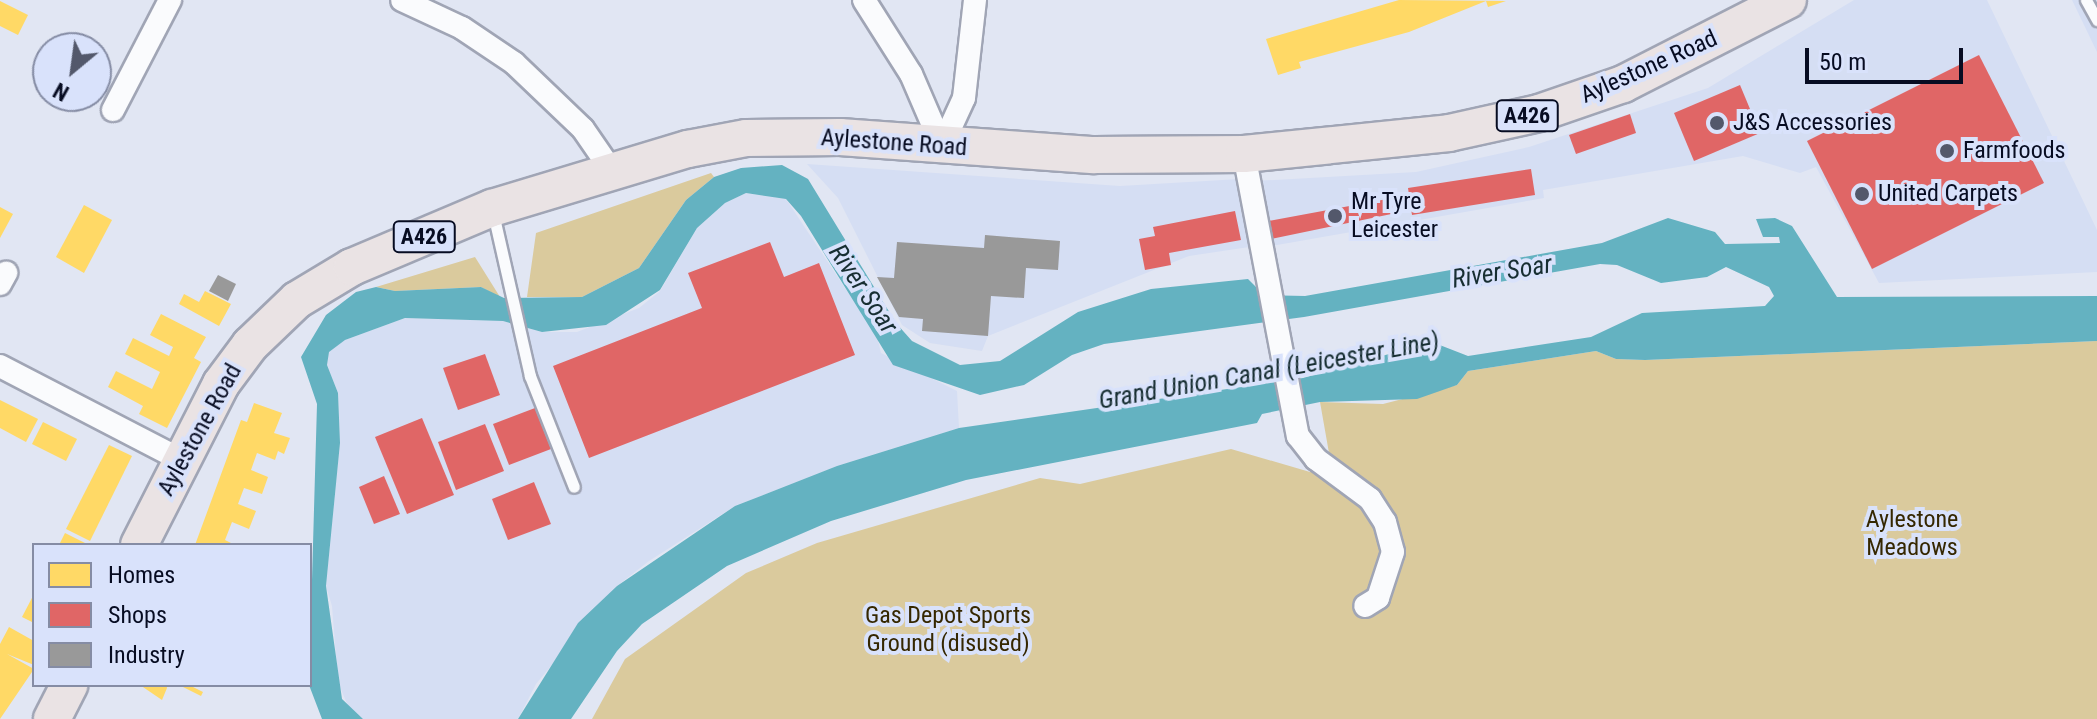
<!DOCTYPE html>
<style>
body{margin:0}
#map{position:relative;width:2097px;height:719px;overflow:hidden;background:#e1e6f3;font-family:"Roboto Condensed",sans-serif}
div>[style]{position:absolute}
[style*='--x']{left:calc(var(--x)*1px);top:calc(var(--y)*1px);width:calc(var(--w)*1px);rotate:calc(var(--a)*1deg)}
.built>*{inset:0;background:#d5def3}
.green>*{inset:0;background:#daca9d}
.water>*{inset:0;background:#64b2c1}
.homes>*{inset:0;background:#ffd966}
.shops>*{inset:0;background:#e06666}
.industry>*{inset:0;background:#999}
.roads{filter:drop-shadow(2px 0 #a0a5b5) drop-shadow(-2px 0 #a0a5b5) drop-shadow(0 2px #a0a5b5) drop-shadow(0 -2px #a0a5b5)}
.lane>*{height:11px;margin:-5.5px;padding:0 5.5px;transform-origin:5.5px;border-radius:5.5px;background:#fafbfd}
.street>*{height:22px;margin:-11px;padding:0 11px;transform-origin:11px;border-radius:11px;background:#fafbfd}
.primary>*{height:36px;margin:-18px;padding:0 18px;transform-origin:18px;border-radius:18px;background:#eae3e4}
.dots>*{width:22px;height:22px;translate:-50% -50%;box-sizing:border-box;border:4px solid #d9e2fb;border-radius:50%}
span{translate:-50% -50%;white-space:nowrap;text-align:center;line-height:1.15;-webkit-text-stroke:8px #d9e2fb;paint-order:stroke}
.shield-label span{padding:2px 6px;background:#d9e2fb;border:2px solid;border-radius:6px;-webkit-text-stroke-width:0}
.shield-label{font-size:22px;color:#070c22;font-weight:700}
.street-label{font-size:24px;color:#070c22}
.poi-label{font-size:24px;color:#070c22}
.left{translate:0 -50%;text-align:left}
.park-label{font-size:24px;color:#352700}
.water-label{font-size:26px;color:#172e32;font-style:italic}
.legend{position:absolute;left:32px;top:543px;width:280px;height:144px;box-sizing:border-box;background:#d9e2fb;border:2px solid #858ca4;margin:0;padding:10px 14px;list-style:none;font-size:24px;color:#070c22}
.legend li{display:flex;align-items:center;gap:16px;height:40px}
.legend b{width:40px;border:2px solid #858ca4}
.north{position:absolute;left:32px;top:32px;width:80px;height:80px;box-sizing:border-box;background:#d9e2fb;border:2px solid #858ca4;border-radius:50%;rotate:209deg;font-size:22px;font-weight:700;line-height:32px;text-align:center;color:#070c22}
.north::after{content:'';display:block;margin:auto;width:28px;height:36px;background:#53586b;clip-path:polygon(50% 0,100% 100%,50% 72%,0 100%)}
.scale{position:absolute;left:1805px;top:48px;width:158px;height:36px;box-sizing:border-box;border:4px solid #070c22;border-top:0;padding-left:10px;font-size:24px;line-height:28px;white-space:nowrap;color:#070c22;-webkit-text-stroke:6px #d9e2fb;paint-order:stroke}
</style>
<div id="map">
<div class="built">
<i style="clip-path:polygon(1854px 0,1987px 0,2097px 230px,2097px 272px,1879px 283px,1816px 167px,1800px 173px,1743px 156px,1543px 190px,1544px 198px,1266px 247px,1255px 181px,1416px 172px,1529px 147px,1708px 88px)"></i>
<i style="clip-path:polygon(2072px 0,2097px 0,2097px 52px)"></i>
<i style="clip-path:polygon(807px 164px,1120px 186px,1240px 179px,1256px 246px,1189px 256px,988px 336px,982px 351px,930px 343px,902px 325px,838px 198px)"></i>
<i style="clip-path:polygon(746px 193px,786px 199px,877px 336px,881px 353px,957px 391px,959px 428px,837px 466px,735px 506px,649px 561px,617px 586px,536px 684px,518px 719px,363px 719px,350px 711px,338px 682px,332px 606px,326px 586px,340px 443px,338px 393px,327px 365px,328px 352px,345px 340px,405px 318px,503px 321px,542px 332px,577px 332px,639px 308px,660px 291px,697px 228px,725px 203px)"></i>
</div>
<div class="green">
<i style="clip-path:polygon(711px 173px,714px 177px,686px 200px,639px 268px,582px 297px,527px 297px,536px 233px)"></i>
<i style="clip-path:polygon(475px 257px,500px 297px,481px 287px,395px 291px,376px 287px)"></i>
<i style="clip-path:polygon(2097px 341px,2097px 719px,592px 719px,625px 659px,746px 573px,817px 543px,1040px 478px,1080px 484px,1231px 449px,1310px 472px,1329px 453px,1320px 402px,1383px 404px,1457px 385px,1468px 371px,1596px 351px,1616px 359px,1645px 360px)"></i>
</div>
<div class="water">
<i style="clip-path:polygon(782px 165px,808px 179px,896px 323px,912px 341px,960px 365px,1000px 361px,1078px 312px,1151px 289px,1248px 279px,1264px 295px,1305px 296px,1602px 243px,1668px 218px,1715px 232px,1725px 244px,1780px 243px,1779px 237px,1763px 237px,1756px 219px,1775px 218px,1792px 226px,1837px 297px,2097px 296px,2097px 341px,1645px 360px,1616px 359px,1596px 351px,1468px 371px,1457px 385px,1417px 399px,1320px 402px,1262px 414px,1257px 423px,966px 480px,831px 521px,727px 566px,642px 624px,617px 651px,571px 719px,518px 719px,578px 623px,617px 586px,735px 506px,837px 466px,959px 428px,1303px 378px,1432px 342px,1468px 356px,1591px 337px,1642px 313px,1765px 306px,1774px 296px,1769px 287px,1726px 267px,1707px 277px,1661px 283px,1617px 265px,1600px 264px,1304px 317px,1104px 344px,1072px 355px,1024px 385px,980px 395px,893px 365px,801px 216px,786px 199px,746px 193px,725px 203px,697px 228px,660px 290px,606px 325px,542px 332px,503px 321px,405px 318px,345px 340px,329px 352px,327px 365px,338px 393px,340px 443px,326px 586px,342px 699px,363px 719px,322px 719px,309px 685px,317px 404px,301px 357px,326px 315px,356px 292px,376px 287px,395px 291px,481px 287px,504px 298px,582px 297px,639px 268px,686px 200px,714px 177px,741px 168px)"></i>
</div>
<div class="homes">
<i style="clip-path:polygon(1399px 0,1506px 1px,1488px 7px,1486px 1px,1409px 32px,1299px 62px,1301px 68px,1278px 75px,1266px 39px)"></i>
<i style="clip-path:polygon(0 1px,28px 15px,18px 35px,0 26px)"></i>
<i style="clip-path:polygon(84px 205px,112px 220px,84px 273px,56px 257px)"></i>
<i style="clip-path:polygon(0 207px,13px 214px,0 238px)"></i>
<i style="clip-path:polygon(205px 291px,231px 304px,219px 326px,179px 304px,184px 294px,199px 302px)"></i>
<i style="clip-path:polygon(161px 314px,206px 337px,194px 358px,201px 362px,167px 428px,139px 414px,143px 406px,108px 387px,116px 371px,152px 389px,160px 372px,125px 354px,133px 338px,169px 356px,173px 347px,150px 335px)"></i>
<i style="clip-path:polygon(0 400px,38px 419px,26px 442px,0 428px)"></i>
<i style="clip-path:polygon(254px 403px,282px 413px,274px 433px,290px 438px,284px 454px,278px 451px,275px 460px,257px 453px,251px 470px,268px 477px,262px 494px,244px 488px,238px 504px,256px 511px,249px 529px,232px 522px,225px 540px,235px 545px,195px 545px,241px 420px,247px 422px)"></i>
<i style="clip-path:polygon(43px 422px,77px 439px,66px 461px,32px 444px)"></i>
<i style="clip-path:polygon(109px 445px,132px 456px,90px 541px,66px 529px)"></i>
<i style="clip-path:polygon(65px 533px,89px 545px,59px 545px)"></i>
<i style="clip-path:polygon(34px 594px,34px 623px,22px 617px)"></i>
<i style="clip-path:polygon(9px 627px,34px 641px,34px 665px,7px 654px,34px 669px,0 719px,0 644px)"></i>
<i style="clip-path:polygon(140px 685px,166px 685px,167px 688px,162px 700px)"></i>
<i style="clip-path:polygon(179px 685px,189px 685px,203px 692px,201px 696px)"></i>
</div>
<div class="shops">
<i style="clip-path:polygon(1979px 55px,2044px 183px,1872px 269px,1807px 141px)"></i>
<i style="clip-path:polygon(1740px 85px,1760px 133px,1694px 161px,1674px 113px)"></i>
<i style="clip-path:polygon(1630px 114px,1636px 133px,1576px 154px,1569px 135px)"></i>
<i style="clip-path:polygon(1531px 169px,1535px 195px,1412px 215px,1408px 188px)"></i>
<i style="clip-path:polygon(1398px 197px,1401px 212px,1271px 239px,1268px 221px)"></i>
<i style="clip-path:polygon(1235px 211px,1241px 240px,1169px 253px,1171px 265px,1145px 270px,1139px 239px,1155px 236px,1153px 227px)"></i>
<i style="clip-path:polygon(770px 242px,784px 277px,819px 263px,855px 355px,589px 458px,553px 366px,702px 308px,688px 273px)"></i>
<i style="clip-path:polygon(485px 354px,500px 395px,458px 410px,443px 368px)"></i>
<i style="clip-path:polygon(535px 408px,551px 449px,509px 465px,493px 424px)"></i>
<i style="clip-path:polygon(422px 418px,454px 495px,407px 514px,375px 437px)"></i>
<i style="clip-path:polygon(485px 424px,504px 471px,456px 490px,438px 442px)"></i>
<i style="clip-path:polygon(384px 476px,400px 514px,374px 524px,359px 487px)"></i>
<i style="clip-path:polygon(534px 482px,551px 524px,508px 540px,492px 499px)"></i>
</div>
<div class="industry">
<i style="clip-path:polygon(985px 235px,1060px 241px,1058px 270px,1026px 268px,1024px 298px,991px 296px,988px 336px,922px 331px,923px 319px,899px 317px,877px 277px,894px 278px,897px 242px,984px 248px)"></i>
<i style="clip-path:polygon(218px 275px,236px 284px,228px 301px,209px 291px)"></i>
</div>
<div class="roads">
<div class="lane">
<i style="--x:2086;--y:0;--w:23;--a:61"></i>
<i style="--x:493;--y:213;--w:167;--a:77.2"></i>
<i style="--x:530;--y:376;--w:119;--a:68.4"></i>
</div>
<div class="street">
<i style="--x:402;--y:0;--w:66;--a:25"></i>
<i style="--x:462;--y:28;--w:63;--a:33.9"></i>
<i style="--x:514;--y:63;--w:95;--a:43.7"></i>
<i style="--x:583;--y:129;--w:51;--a:55.4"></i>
<i style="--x:864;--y:0;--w:88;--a:57.6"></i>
<i style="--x:911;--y:74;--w:78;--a:66.7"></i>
<i style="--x:113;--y:110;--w:124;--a:-62.6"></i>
<i style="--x:942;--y:146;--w:53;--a:-65.4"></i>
<i style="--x:964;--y:98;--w:99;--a:-83.6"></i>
<i style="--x:1244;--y:154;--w:287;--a:79.2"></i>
<i style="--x:1298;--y:436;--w:29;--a:52"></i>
<i style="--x:1316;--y:459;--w:67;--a:36.5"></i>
<i style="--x:1370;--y:499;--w:27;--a:57"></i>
<i style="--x:1385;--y:522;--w:31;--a:75"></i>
<i style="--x:1393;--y:552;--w:48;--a:108.1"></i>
<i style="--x:1378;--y:598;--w:15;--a:148"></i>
<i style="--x:0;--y:284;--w:13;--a:-61"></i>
<i style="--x:0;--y:366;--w:204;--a:27.4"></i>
</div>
<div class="primary">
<i style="--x:139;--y:545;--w:181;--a:-63"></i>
<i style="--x:221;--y:384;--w:49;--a:-53.4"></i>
<i style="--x:250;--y:345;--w:65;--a:-43.8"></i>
<i style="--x:297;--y:300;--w:64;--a:-31"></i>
<i style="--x:352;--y:267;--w:152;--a:-22.9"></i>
<i style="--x:492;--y:208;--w:205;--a:-16.8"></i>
<i style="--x:688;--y:149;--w:59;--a:-10.7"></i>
<i style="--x:746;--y:138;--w:94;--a:-0.6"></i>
<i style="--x:840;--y:137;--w:255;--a:4.1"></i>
<i style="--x:1094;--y:155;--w:150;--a:-0.4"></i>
<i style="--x:1244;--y:154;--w:206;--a:-5.8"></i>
<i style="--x:1449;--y:133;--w:92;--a:-12.5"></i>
<i style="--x:1539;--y:113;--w:89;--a:-19"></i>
<i style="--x:1623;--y:84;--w:185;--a:-27"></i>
<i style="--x:52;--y:719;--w:38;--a:-63"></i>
</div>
</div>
<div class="dots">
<i style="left:1717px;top:123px;background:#53586b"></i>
<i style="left:1947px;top:151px;background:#53586b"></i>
<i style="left:1862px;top:194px;background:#53586b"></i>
<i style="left:1335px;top:216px;background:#53586b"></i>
</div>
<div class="shield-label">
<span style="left:1527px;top:116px">A426</span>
<span style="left:424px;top:237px">A426</span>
</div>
<div class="street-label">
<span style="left:1649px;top:67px;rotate:-24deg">Aylestone Road</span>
<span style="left:894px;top:143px;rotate:4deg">Aylestone Road</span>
<span style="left:200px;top:430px;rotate:-61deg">Aylestone Road</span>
</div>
<div class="poi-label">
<span class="left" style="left:1733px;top:123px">J&amp;S Accessories</span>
<span class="left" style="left:1963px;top:151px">Farmfoods</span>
<span class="left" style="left:1878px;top:194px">United Carpets</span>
<span class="left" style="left:1351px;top:216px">Mr Tyre<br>Leicester</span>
</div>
<div class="park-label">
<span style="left:1912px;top:534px">Aylestone<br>Meadows</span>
<span style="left:948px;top:630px">Gas Depot Sports<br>Ground (disused)</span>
</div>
<div class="water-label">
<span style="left:1502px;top:272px;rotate:-9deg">River Soar</span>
<span style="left:863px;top:289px;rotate:56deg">River Soar</span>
<span style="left:1269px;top:371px;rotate:-10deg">Grand Union Canal (Leicester Line)</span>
</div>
<ul class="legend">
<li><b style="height:22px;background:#ffd966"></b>Homes</li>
<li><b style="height:22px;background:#e06666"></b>Shops</li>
<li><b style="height:22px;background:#999"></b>Industry</li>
</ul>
<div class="north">N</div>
<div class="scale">50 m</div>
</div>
